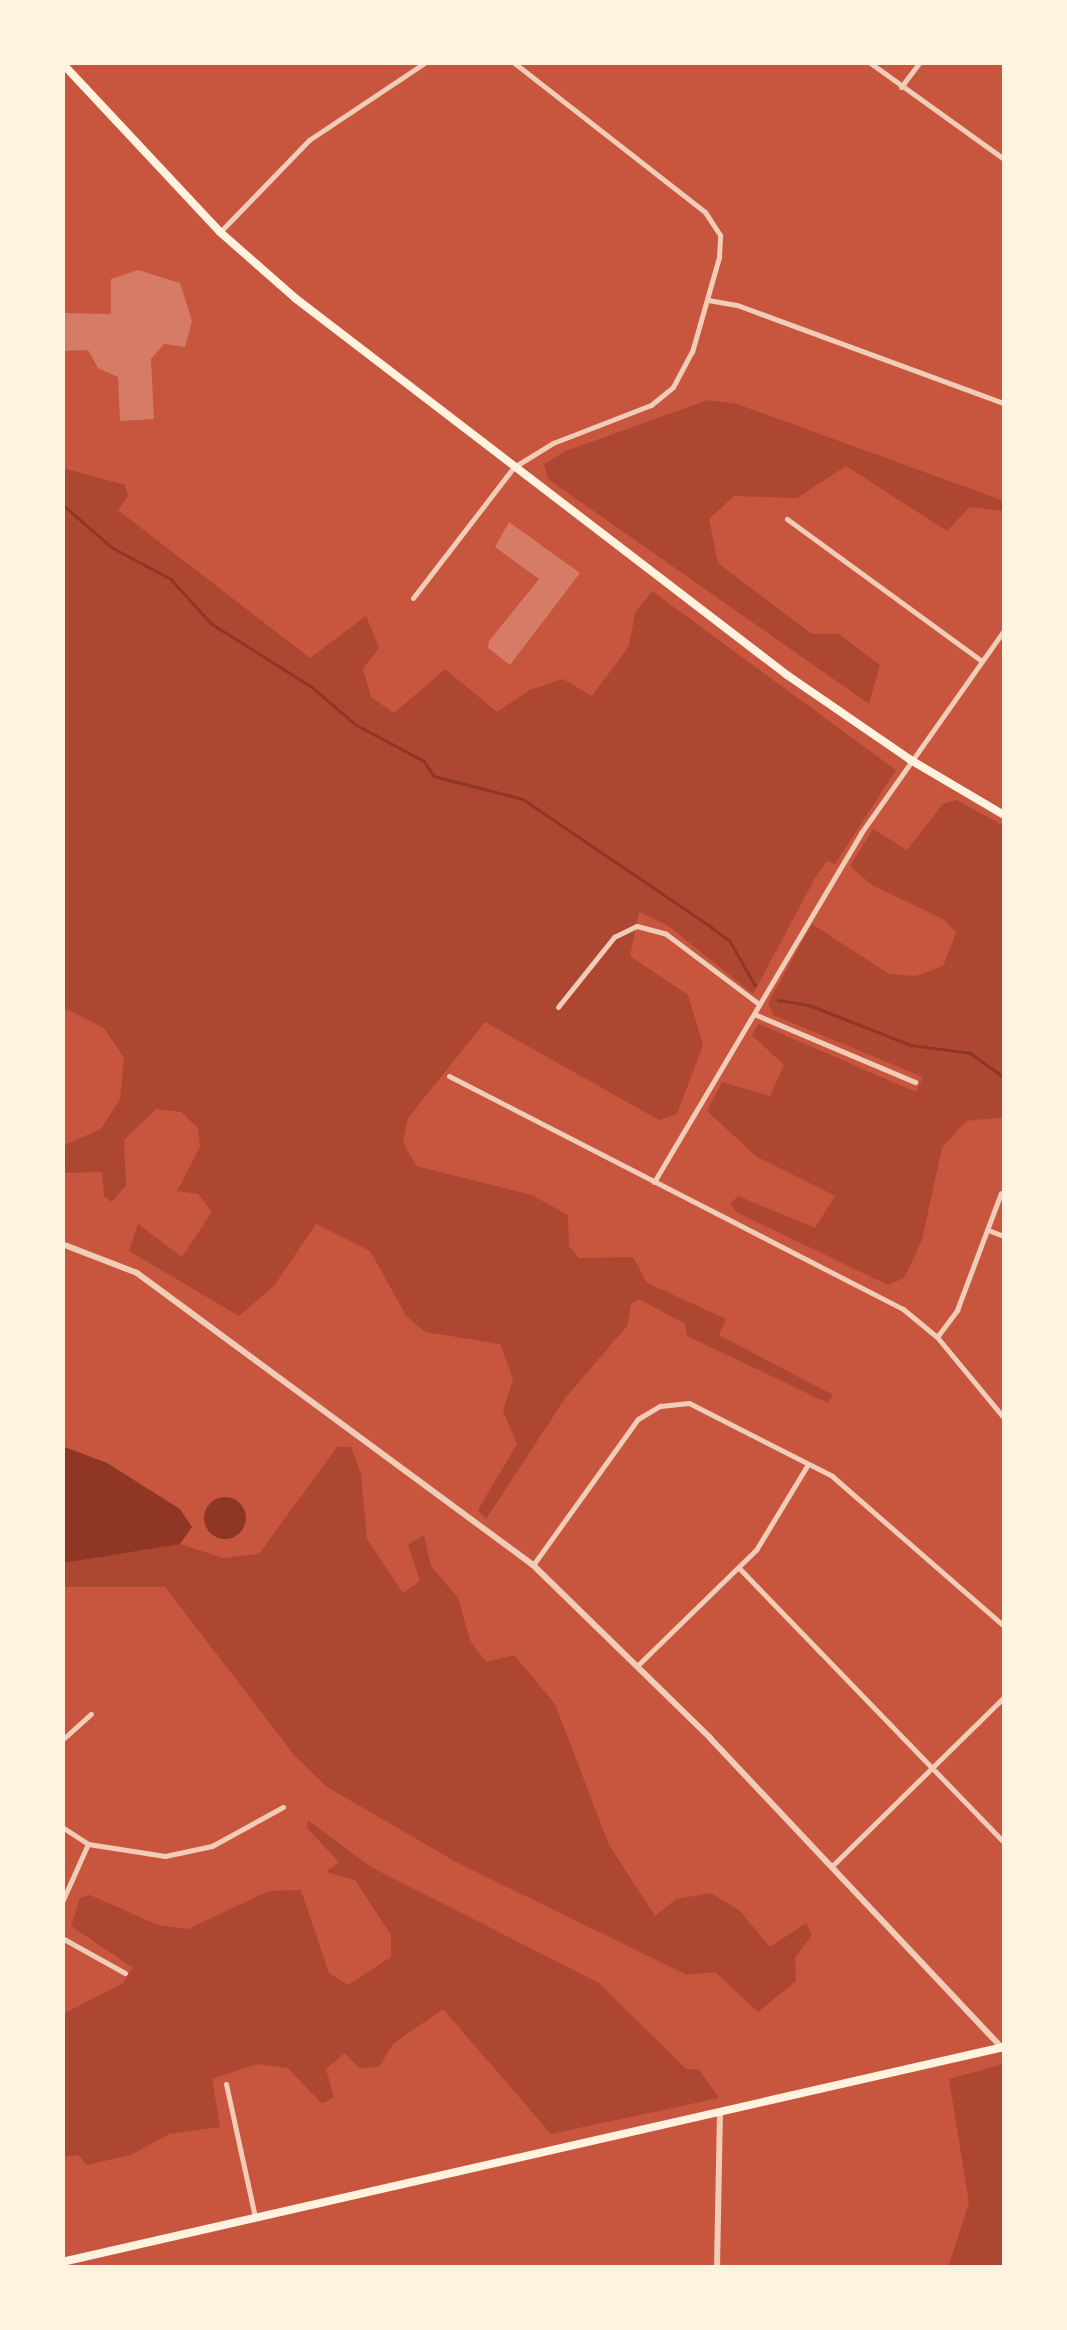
<!DOCTYPE html>
<style>
body{margin:0}
#map{position:relative;width:1067px;height:2330px;overflow:hidden;background:#c8553d;font-family:Quicksand,sans-serif}
div>[style]{position:absolute}
[style*='--x']{left:calc(var(--x)*1px);top:calc(var(--y)*1px);width:calc(var(--w)*1px);rotate:calc(var(--a)*1deg)}
.green>*{inset:0;background:#ae4732}
.water>*{inset:0;background:#8f3625}
.round{border-radius:50%}
.stream>*{height:2.5px;margin:-1.25px;padding:0 1.25px;transform-origin:1.25px;border-radius:1.25px;background:#8f3625}
.building>*{inset:0;background:#d67c66}
.minor>*{height:5px;margin:-2.5px;padding:0 2.5px;transform-origin:2.5px;border-radius:2.5px;background:#f1ccb7}
.tertiary>*{height:6px;margin:-3px;padding:0 3px;transform-origin:3px;border-radius:3px;background:#f1ccb7}
.secondary>*{height:8px;margin:-4px;padding:0 4px;transform-origin:4px;border-radius:4px;background:#fff3e0}
span{translate:-50% -50%;white-space:nowrap;text-align:center;line-height:1.15;-webkit-text-stroke:8px #fff3e0;paint-order:stroke}
.frame{position:absolute;inset:0;border:65px solid #fff3e0;pointer-events:none}
</style>
<div id="map">
<div class="green">
<i style="clip-path:polygon(708px 400px,737px 404px,1004px 501px,1004px 511px,970px 507px,947px 531px,846px 466px,797px 498px,734px 496px,709px 519px,718px 563px,812px 634px,839px 634px,880px 665px,869px 704px,548px 479px,544px 464px,566px 451px)"></i>
<i style="clip-path:polygon(63px 468px,125px 485px,128px 496px,118px 510px,310px 658px,366px 616px,379px 648px,363px 669px,371px 697px,394px 713px,445px 669px,497px 712px,530px 690px,563px 679px,592px 696px,629px 646px,635px 613px,652px 591px,896px 770px,835px 864px,827px 861px,815px 878px,753px 994px,667px 925px,639px 912px,630px 956px,688px 995px,703px 1045px,677px 1114px,659px 1120px,485px 1022px,408px 1118px,403px 1142px,416px 1166px,532px 1195px,568px 1215px,569px 1246px,579px 1258px,633px 1257px,647px 1283px,726px 1319px,719px 1335px,833px 1395px,828px 1403px,687px 1336px,685px 1324px,639px 1299px,631px 1304px,627px 1326px,566px 1397px,486px 1519px,478px 1510px,517px 1444px,503px 1411px,513px 1379px,500px 1344px,425px 1332px,407px 1317px,370px 1251px,316px 1224px,274px 1286px,239px 1316px,129px 1251px,138px 1224px,182px 1257px,212px 1212px,198px 1194px,177px 1191px,200px 1147px,198px 1128px,181px 1112px,156px 1109px,124px 1140px,126px 1185px,112px 1202px,104px 1196px,102px 1172px,63px 1173px,62px 1146px,101px 1129px,120px 1099px,124px 1058px,104px 1028px,63px 1007px)"></i>
<i style="clip-path:polygon(957px 800px,1004px 826px,1004px 1117px,966px 1121px,942px 1148px,922px 1240px,904px 1278px,888px 1285px,736px 1212px,730px 1204px,738px 1196px,815px 1228px,835px 1196px,757px 1157px,707px 1111px,722px 1082px,770px 1096px,784px 1065px,752px 1035px,759px 1024px,916px 1092px,923px 1077px,773px 1015px,768px 1003px,812px 924px,889px 974px,916px 976px,943px 966px,956px 933px,943px 919px,872px 885px,850px 866px,873px 829px,907px 850px,943px 804px)"></i>
<i style="clip-path:polygon(337px 1447px,351px 1447px,361px 1474px,367px 1539px,403px 1593px,420px 1581px,408px 1545px,424px 1535px,431px 1566px,458px 1598px,470px 1640px,486px 1662px,514px 1655px,555px 1704px,609px 1845px,655px 1916px,676px 1899px,711px 1893px,739px 1910px,770px 1947px,806px 1923px,812px 1935px,795px 1958px,796px 1981px,758px 2012px,715px 1972px,687px 1975px,456px 1862px,327px 1787px,295px 1756px,165px 1587px,63px 1587px,62px 1563px,116px 1551px,180px 1544px,223px 1558px,259px 1554px)"></i>
<i style="clip-path:polygon(308px 1820px,371px 1867px,599px 1983px,685px 2068px,699px 2070px,719px 2098px,551px 2134px,443px 2009px,393px 2044px,379px 2067px,359px 2068px,345px 2053px,326px 2069px,334px 2097px,322px 2104px,288px 2068px,257px 2064px,212px 2079px,220px 2127px,169px 2134px,131px 2155px,87px 2165px,78px 2155px,63px 2157px,63px 2014px,123px 1983px,133px 1968px,71px 1926px,80px 1898px,90px 1895px,158px 1925px,188px 1929px,269px 1891px,301px 1890px,329px 1973px,348px 1985px,391px 1957px,391px 1935px,355px 1880px,326px 1872px,339px 1862px,307px 1828px)"></i>
<i style="clip-path:polygon(1004px 2064px,1004px 2267px,948px 2267px,969px 2203px,949px 2079px)"></i>
</div>
<div class="water">
<i style="clip-path:polygon(62px 1446px,107px 1463px,180px 1509px,192px 1527px,180px 1544px,63px 1563px)"></i>
<i class="round" style="left:204px;top:1497px;width:42px;height:42px"></i>
</div>
<div class="stream">
<i style="--x:62;--y:504;--w:67;--a:40.8"></i>
<i style="--x:113;--y:548;--w:66;--a:28.1"></i>
<i style="--x:171;--y:579;--w:61;--a:47.7"></i>
<i style="--x:212;--y:624;--w:118;--a:32.2"></i>
<i style="--x:312;--y:687;--w:57;--a:40.7"></i>
<i style="--x:355;--y:724;--w:78;--a:28.2"></i>
<i style="--x:424;--y:761;--w:18;--a:56"></i>
<i style="--x:434;--y:776;--w:92;--a:14.5"></i>
<i style="--x:523;--y:799;--w:227;--a:34.2"></i>
<i style="--x:711;--y:927;--w:24;--a:36"></i>
<i style="--x:730;--y:941;--w:51;--a:60.4"></i>
<i style="--x:778;--y:1000;--w:31;--a:9"></i>
<i style="--x:809;--y:1005;--w:110;--a:21.4"></i>
<i style="--x:911;--y:1045;--w:60;--a:7.7"></i>
<i style="--x:970;--y:1053;--w:42;--a:35.2"></i>
</div>
<div class="building">
<i style="clip-path:polygon(138px 270px,180px 283px,192px 321px,185px 347px,164px 344px,151px 359px,154px 419px,120px 421px,118px 377px,98px 368px,88px 350px,62px 351px,62px 313px,111px 314px,111px 279px)"></i>
<i style="clip-path:polygon(509px 522px,580px 573px,510px 665px,488px 648px,489px 641px,539px 579px,495px 547px)"></i>
</div>
<div class="minor">
<i style="--x:869;--y:62;--w:166;--a:35.7"></i>
<i style="--x:901;--y:87;--w:31;--a:-53"></i>
<i style="--x:220;--y:232;--w:128;--a:-45.9"></i>
<i style="--x:309;--y:140;--w:141;--a:-33.7"></i>
<i style="--x:708;--y:300;--w:29;--a:10"></i>
<i style="--x:737;--y:305;--w:284;--a:20.2"></i>
<i style="--x:787;--y:519;--w:241;--a:36.1"></i>
<i style="--x:413;--y:598;--w:165;--a:-52.4"></i>
<i style="--x:514;--y:467;--w:46;--a:-31.6"></i>
<i style="--x:553;--y:443;--w:105;--a:-21.2"></i>
<i style="--x:651;--y:405;--w:28;--a:-39"></i>
<i style="--x:673;--y:387;--w:40;--a:-62"></i>
<i style="--x:692;--y:352;--w:99;--a:-74.1"></i>
<i style="--x:719;--y:257;--w:22;--a:-87"></i>
<i style="--x:720;--y:235;--w:27;--a:-123"></i>
<i style="--x:705;--y:212;--w:244;--a:-142"></i>
<i style="--x:558;--y:1007;--w:90;--a:-51.3"></i>
<i style="--x:614;--y:937;--w:25;--a:-26"></i>
<i style="--x:637;--y:926;--w:30;--a:15"></i>
<i style="--x:666;--y:934;--w:116;--a:37"></i>
<i style="--x:754;--y:1014;--w:175;--a:22.9"></i>
<i style="--x:449;--y:1076;--w:510;--a:27.17"></i>
<i style="--x:903;--y:1309;--w:44;--a:39.5"></i>
<i style="--x:937;--y:1337;--w:105;--a:50.4"></i>
<i style="--x:654;--y:1182;--w:406;--a:-59.3"></i>
<i style="--x:861;--y:833;--w:248;--a:-54.8"></i>
<i style="--x:988;--y:1230;--w:17;--a:21"></i>
<i style="--x:937;--y:1337;--w:34;--a:-53"></i>
<i style="--x:957;--y:1310;--w:125;--a:-69.4"></i>
<i style="--x:533;--y:1565;--w:180;--a:-54.3"></i>
<i style="--x:638;--y:1419;--w:26;--a:-31"></i>
<i style="--x:660;--y:1406;--w:29;--a:-6"></i>
<i style="--x:689;--y:1403;--w:161;--a:27"></i>
<i style="--x:832;--y:1476;--w:228;--a:41.1"></i>
<i style="--x:739;--y:1568;--w:381;--a:46"></i>
<i style="--x:638;--y:1665;--w:165;--a:-44.3"></i>
<i style="--x:756;--y:1550;--w:100;--a:-58.8"></i>
<i style="--x:62;--y:1740;--w:39;--a:-42"></i>
<i style="--x:62;--y:1827;--w:31;--a:33"></i>
<i style="--x:88;--y:1844;--w:78;--a:8.9"></i>
<i style="--x:165;--y:1856;--w:48;--a:-12"></i>
<i style="--x:212;--y:1846;--w:81;--a:-28.8"></i>
<i style="--x:831;--y:1867;--w:243;--a:-44.5"></i>
<i style="--x:62;--y:1902;--w:61;--a:-65.9"></i>
<i style="--x:62;--y:1938;--w:72;--a:29.1"></i>
<i style="--x:226;--y:2084;--w:136;--a:77.7"></i>
</div>
<div class="tertiary">
<i style="--x:62;--y:1244;--w:80;--a:21.1"></i>
<i style="--x:137;--y:1273;--w:492;--a:36.4"></i>
<i style="--x:533;--y:1565;--w:248;--a:44.3"></i>
<i style="--x:710;--y:1738;--w:426;--a:46.7"></i>
<i style="--x:717;--y:2268;--w:157;--a:-88.9"></i>
</div>
<div class="secondary">
<i style="--x:62;--y:63;--w:231;--a:46.9"></i>
<i style="--x:220;--y:232;--w:100;--a:41.3"></i>
<i style="--x:295;--y:298;--w:620;--a:37.46"></i>
<i style="--x:787;--y:675;--w:148;--a:34.5"></i>
<i style="--x:909;--y:759;--w:110;--a:30.5"></i>
<i style="--x:62;--y:2262;--w:966;--a:-12.86"></i>
</div>
<div class="frame"></div>
</div>
